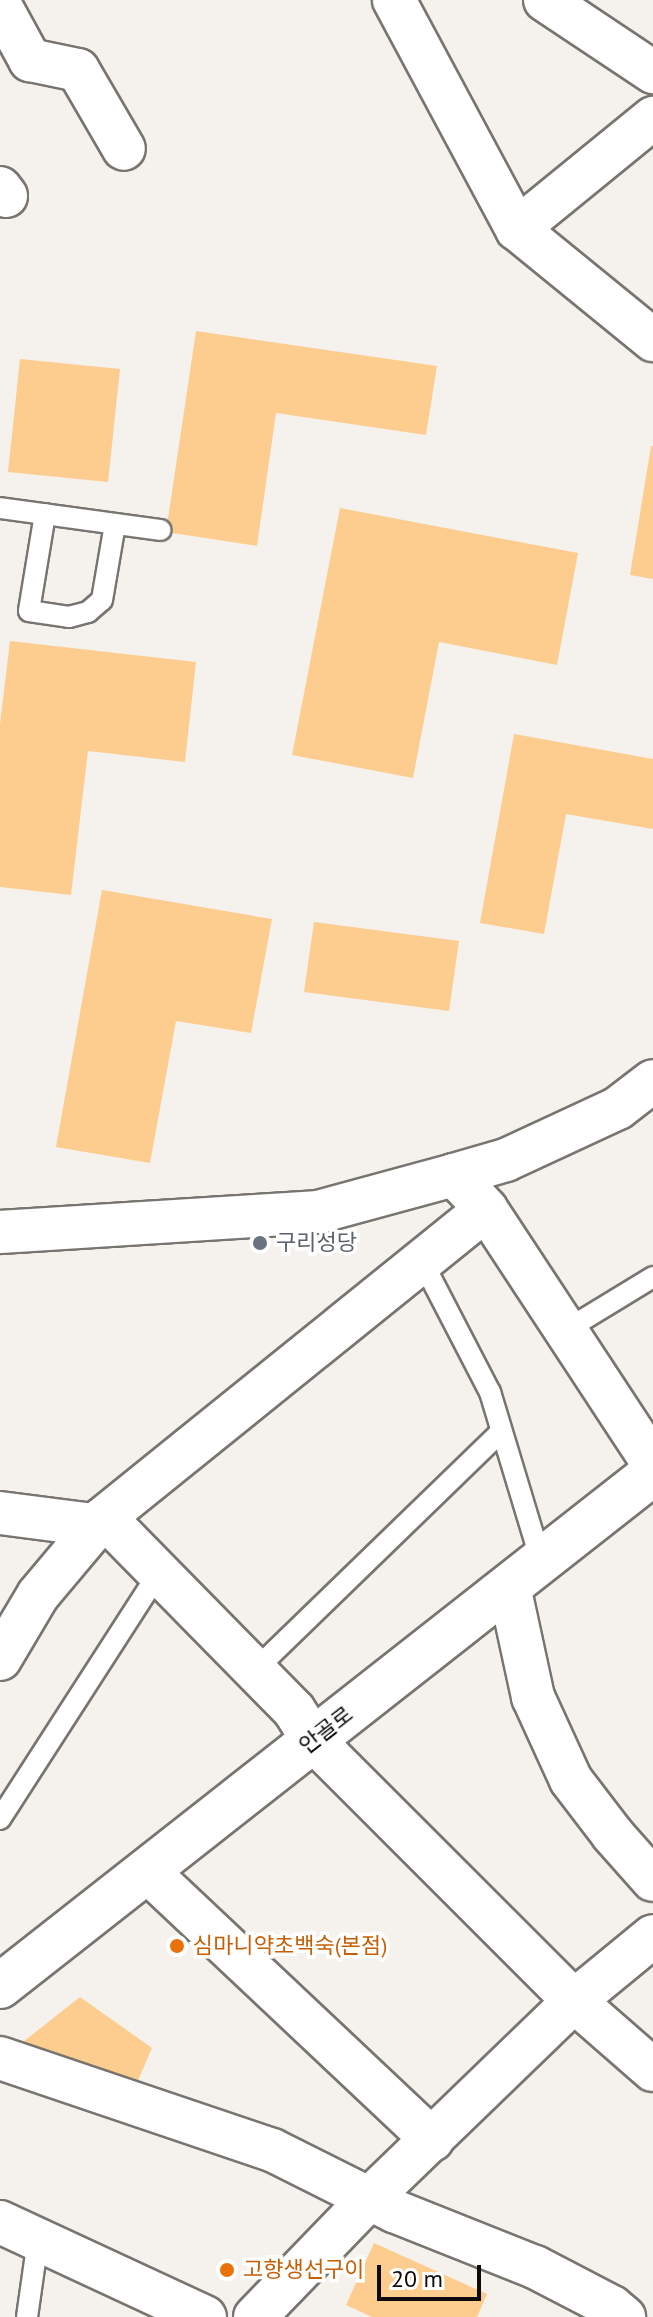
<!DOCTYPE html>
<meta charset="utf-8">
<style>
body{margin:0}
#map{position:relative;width:653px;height:2317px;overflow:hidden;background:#f5f1ec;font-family:"PT Sans","Noto Sans KR",sans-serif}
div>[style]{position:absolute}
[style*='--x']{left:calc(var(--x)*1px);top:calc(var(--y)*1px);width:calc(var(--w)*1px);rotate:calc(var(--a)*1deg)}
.building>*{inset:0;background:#fdcd8f}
.roads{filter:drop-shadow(2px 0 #787571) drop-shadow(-2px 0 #787571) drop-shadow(0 2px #787571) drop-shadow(0 -2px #787571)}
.service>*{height:20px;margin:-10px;padding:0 10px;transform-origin:10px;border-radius:10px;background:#fff}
.minor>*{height:42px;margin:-21px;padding:0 21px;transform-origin:21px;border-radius:21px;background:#fff}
.tertiary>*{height:44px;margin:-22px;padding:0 22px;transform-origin:22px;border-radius:22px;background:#fff}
.dots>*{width:22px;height:22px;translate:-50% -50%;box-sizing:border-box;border:4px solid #fff;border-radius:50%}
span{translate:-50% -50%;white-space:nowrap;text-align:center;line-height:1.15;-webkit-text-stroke:7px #fff;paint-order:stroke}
.worship-label{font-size:22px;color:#5b616d}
.left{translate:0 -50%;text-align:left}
.street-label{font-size:22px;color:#0c0b09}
.food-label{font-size:22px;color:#c56008}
.scale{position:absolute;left:377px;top:2265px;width:104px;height:36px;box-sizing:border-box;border:4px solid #0c0b09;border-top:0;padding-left:10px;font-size:24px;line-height:28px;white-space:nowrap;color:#0c0b09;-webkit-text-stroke:6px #fff;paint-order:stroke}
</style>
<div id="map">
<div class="building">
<i style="clip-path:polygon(196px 331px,437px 366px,426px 435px,276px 413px,257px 546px,166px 532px)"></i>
<i style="clip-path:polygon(20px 359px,120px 369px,108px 482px,8px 472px)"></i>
<i style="clip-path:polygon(651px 446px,653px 446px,653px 579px,630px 575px)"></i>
<i style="clip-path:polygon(340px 508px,578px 553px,557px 665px,439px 642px,413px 778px,292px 755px)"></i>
<i style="clip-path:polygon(10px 641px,196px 662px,185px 762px,88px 751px,71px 895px,0 887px,0 724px)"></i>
<i style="clip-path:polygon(514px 734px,653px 759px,653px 829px,566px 814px,544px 934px,480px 923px)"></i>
<i style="clip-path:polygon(102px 890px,272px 919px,251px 1033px,176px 1021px,150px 1163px,56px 1147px)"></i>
<i style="clip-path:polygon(314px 922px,459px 941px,449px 1011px,304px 992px)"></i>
<i style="clip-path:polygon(80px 1997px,152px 2048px,134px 2090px,19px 2053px,23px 2042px)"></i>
<i style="clip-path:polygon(374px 2243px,487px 2294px,477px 2317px,372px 2317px,346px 2305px)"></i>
</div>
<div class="roads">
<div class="service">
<i style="--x:0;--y:508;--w:162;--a:7.8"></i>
<i style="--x:45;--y:514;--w:98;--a:99.4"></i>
<i style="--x:29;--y:611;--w:40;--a:8.5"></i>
<i style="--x:69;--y:617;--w:20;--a:-15"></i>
<i style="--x:88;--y:612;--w:18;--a:-41"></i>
<i style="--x:102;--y:600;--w:77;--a:-80.3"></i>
<i style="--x:422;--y:1261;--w:148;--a:62.6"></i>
<i style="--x:490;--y:1392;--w:177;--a:73.2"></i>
<i style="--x:566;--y:1330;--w:102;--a:-31.3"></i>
<i style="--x:253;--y:1672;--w:345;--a:-44.1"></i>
<i style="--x:0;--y:1819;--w:294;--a:-57.2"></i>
<i style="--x:27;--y:2317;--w:78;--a:-81.9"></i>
</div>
<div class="minor">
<i style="--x:394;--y:0;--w:260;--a:61.8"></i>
<i style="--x:517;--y:229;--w:176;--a:39.2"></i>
<i style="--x:545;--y:0;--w:130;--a:33.7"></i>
<i style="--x:0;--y:5;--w:63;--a:61.4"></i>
<i style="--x:30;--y:60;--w:49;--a:11.8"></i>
<i style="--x:78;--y:70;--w:91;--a:59.8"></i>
<i style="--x:0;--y:188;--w:10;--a:53"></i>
<i style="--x:517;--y:229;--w:176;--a:-39.2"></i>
<i style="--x:454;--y:1175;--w:54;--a:-16.1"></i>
<i style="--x:506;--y:1160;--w:123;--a:-24.9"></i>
<i style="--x:618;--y:1108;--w:44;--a:-37.6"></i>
<i style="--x:0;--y:1232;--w:319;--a:-3.6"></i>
<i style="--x:318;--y:1212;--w:141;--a:-15.2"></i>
<i style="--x:454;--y:1175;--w:47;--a:46.7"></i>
<i style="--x:486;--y:1209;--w:304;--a:56.7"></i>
<i style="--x:0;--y:1513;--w:116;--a:7.4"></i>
<i style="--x:115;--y:1528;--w:255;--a:45.5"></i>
<i style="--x:294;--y:1710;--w:36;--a:58"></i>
<i style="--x:313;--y:1740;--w:369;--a:45"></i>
<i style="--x:574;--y:2001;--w:105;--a:41.1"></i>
<i style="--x:509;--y:1586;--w:114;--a:77.8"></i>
<i style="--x:533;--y:1697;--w:91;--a:65.4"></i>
<i style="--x:571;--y:1780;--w:69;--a:52.6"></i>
<i style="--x:613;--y:1835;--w:60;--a:48.4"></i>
<i style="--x:0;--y:1659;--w:74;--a:-59.3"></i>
<i style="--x:38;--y:1595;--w:98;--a:-50"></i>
<i style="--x:101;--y:1520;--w:495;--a:-38.9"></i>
<i style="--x:147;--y:1871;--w:392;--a:43.3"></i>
<i style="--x:0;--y:2058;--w:287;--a:18.7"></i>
<i style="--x:272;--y:2150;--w:136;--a:26.6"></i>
<i style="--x:394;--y:2211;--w:152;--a:21.7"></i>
<i style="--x:535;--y:2267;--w:87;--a:27.5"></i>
<i style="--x:612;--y:2307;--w:16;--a:40"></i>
<i style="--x:0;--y:2222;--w:226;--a:24.9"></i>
<i style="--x:255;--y:2317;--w:164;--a:-46"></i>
<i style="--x:369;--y:2199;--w:285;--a:-44"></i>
<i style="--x:574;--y:2001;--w:102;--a:-39.4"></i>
</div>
<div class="tertiary">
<i style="--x:0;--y:1986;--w:830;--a:-38.15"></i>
</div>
</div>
<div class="dots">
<i style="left:260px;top:1243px;background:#6b7280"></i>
<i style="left:177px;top:1946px;background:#e8710a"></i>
<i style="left:227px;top:2270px;background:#e8710a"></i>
</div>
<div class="worship-label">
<span class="left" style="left:276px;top:1243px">구리성당</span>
</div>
<div class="street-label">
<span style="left:326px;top:1730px;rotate:-38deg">안골로</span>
</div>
<div class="food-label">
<span class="left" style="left:193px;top:1946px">심마니약초백숙(본점)</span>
<span class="left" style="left:243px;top:2270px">고향생선구이</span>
</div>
<div class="scale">20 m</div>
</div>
